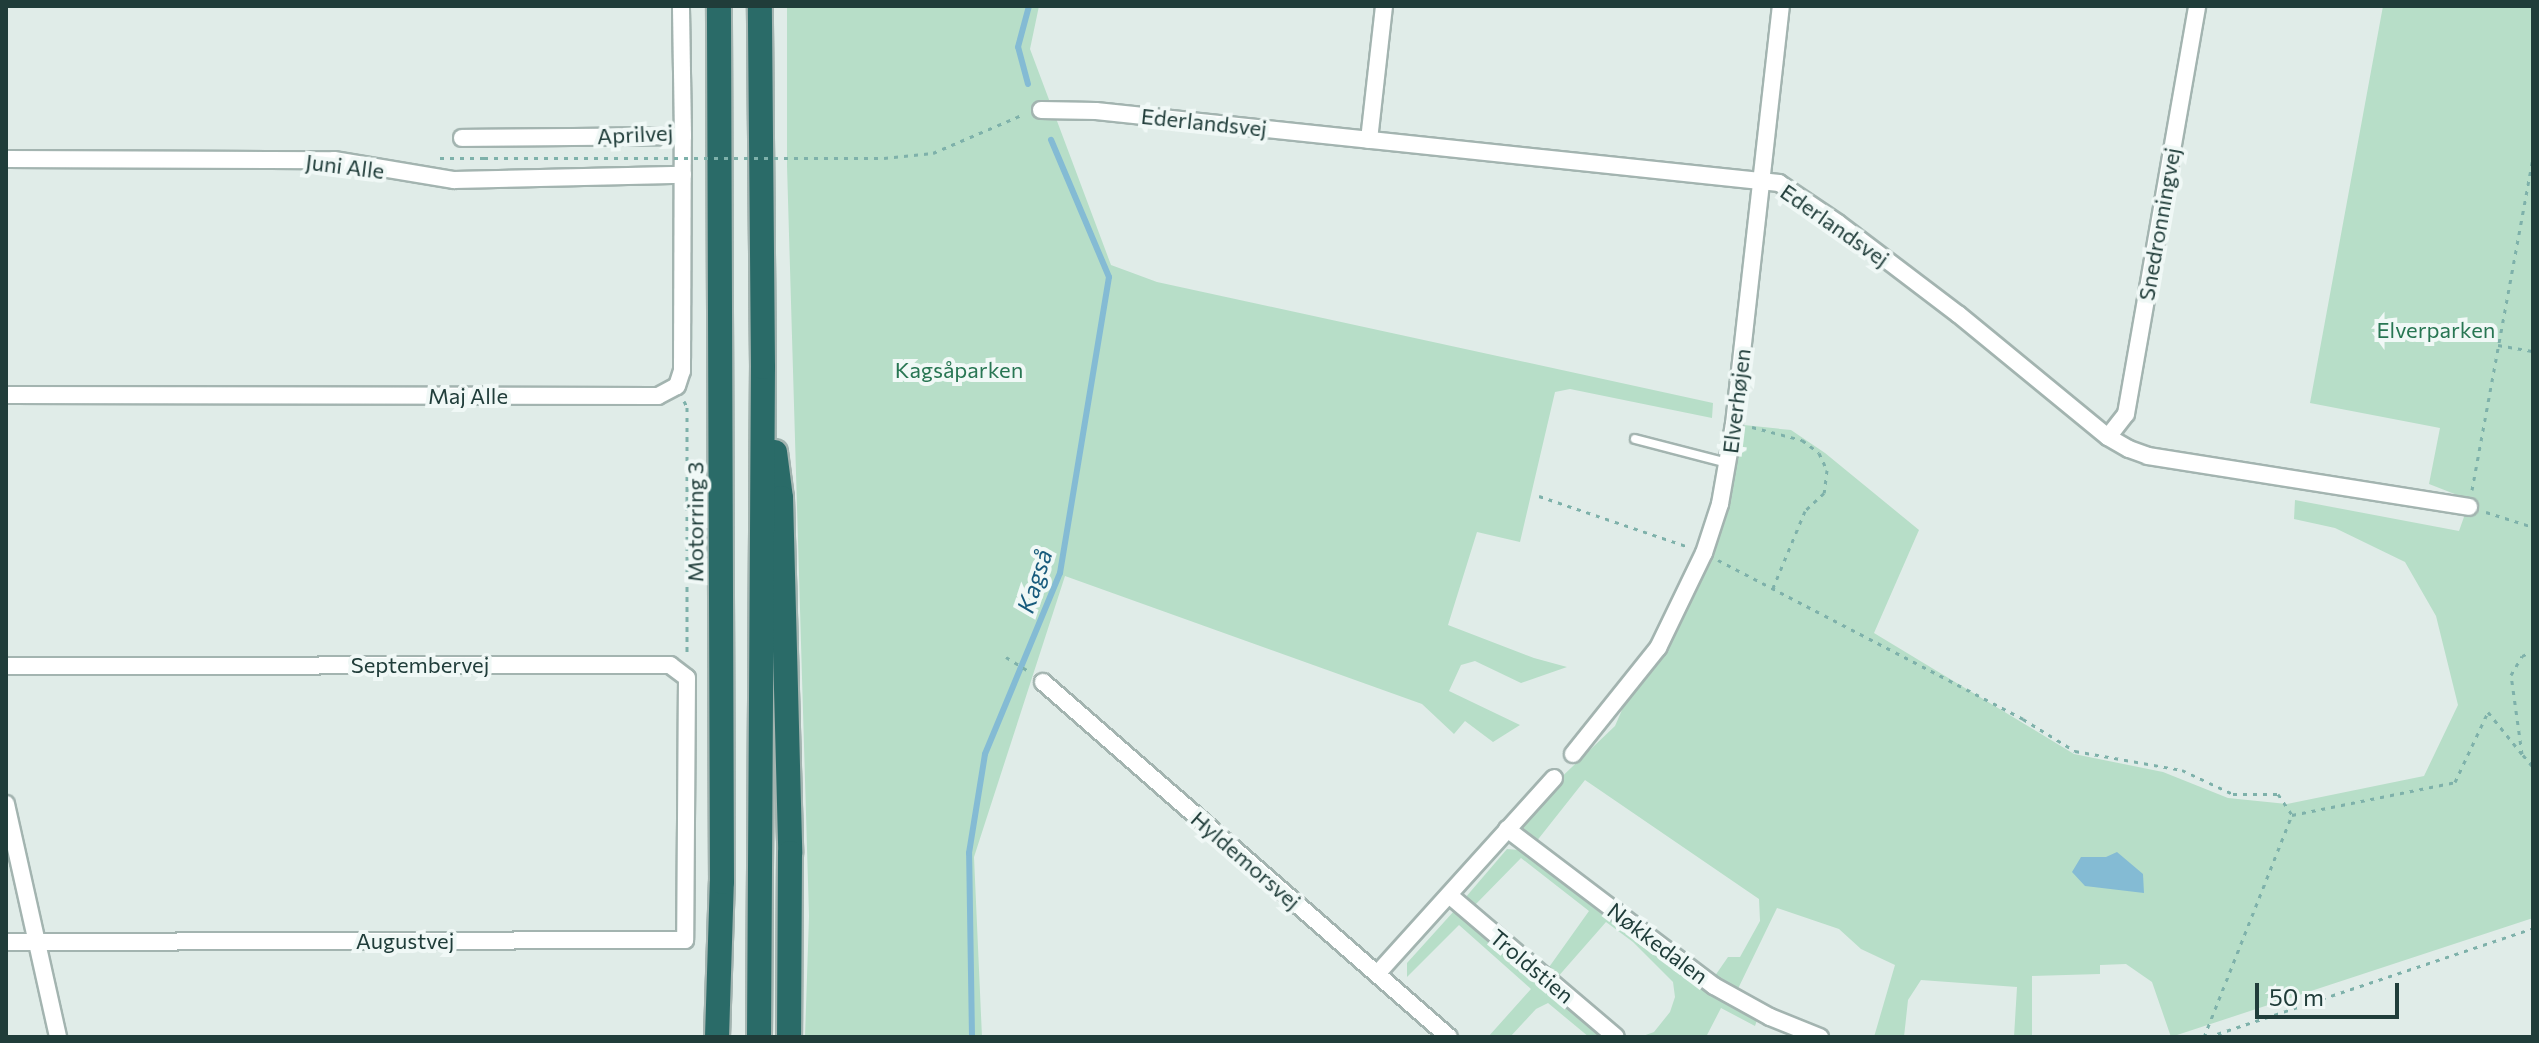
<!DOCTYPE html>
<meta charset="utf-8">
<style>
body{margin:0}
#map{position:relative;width:2539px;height:1043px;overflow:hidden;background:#e0ece8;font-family:Commissioner,sans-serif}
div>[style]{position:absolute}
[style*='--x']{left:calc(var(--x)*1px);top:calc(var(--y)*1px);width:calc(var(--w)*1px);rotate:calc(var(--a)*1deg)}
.green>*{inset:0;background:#b7dec8}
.water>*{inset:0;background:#84bbd4}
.stream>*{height:6px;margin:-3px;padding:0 3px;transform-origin:3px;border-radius:3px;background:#84bbd4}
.path>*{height:3px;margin-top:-1.5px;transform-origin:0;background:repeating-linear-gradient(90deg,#7eb1aa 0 4px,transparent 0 10px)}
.roads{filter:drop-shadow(2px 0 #a3b4b0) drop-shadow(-2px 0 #a3b4b0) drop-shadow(0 2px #a3b4b0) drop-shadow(0 -2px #a3b4b0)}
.lane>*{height:8px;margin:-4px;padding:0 4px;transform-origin:4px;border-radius:4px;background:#fff}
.street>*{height:16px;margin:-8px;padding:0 8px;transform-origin:8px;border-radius:8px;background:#fff}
.highway>*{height:24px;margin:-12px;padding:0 12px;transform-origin:12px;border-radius:12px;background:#2a6b68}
.path-bridge>*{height:3px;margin-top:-1.5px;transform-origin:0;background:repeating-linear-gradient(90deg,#7eb1aa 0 4px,transparent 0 10px)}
span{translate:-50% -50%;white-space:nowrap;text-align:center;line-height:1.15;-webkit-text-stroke:8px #f0f8f6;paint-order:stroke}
.street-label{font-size:22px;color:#203d3a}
.park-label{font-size:22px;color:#287653}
.water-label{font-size:24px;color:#175a7c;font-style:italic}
.frame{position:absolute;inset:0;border:8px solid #203d3a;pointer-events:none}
.scale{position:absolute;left:2255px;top:983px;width:144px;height:36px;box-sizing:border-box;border:4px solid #203d3a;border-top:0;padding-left:10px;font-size:24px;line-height:28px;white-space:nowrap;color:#203d3a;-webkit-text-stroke:6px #f0f8f6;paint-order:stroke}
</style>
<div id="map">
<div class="green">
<i style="clip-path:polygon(787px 6px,1039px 6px,1030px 49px,1111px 265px,1157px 282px,1713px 403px,1712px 418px,1570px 389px,1555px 392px,1520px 542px,1477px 532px,1448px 625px,1534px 658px,1567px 667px,1521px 683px,1475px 661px,1461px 665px,1449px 691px,1520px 725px,1493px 742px,1465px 721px,1454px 734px,1422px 704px,1065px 576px,974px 857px,982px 1037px,805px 1037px,809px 916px,787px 166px)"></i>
<i style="clip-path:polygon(2383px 6px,2533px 6px,2533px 918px,2171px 1037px,2152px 982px,2126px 964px,2100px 965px,2100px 974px,2032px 976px,2032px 1037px,2014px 1037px,2017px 987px,1921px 980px,1908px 1000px,1904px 1037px,1874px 1037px,1895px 965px,1861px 949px,1839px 929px,1777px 908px,1734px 997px,1710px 983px,1728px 957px,1740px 957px,1760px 921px,1759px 899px,1585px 780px,1532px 847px,1507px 829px,1615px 726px,1638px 673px,1693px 579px,1734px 424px,1791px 430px,1825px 453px,1919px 530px,1874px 633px,2074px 754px,2163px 772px,2228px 798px,2287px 804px,2424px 776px,2458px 705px,2436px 616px,2405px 562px,2335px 528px,2294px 519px,2295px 500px,2459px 531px,2470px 500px,2429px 484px,2440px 428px,2310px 403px)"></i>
<i style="clip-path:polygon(1507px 849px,1519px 850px,1687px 980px,1757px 1020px,1755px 1026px,1721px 1008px,1706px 1037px,1640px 1037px,1654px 1032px,1670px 1012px,1675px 997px,1673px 982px,1633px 942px,1606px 922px,1556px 979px,1547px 970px,1589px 911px,1521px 858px,1474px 906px,1465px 898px)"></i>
<i style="clip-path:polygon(1454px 911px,1536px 982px,1605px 1037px,1589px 1037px,1548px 1003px,1536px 1009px,1510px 1037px,1488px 1037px,1531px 989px,1459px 925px,1407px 977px,1407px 963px)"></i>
</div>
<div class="water">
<i style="clip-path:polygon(2117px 852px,2143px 874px,2144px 893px,2085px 886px,2072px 872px,2081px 857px,2106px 857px)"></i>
</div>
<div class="stream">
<i style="--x:1028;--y:84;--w:38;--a:-105"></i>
<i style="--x:1018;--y:47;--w:42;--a:-75"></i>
<i style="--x:972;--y:1037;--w:184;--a:-90.9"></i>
<i style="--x:969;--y:853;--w:100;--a:-80.8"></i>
<i style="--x:985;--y:754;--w:196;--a:-67.5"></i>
<i style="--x:1060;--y:573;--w:300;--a:-80.6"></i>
<i style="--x:1109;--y:277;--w:149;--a:-112.9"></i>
</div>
<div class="path">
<i style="--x:440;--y:158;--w:44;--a:0"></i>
<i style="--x:884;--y:158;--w:49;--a:-5.8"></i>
<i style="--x:933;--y:153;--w:99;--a:-23.2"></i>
<i style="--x:2498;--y:345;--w:36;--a:10"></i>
<i style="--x:684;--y:401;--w:7;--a:63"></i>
<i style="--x:687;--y:407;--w:249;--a:90"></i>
<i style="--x:1752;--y:427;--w:52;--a:14.6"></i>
<i style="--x:1802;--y:440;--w:21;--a:37"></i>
<i style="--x:1819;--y:453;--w:19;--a:65"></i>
<i style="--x:1827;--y:470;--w:23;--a:97"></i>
<i style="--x:1824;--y:493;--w:26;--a:137"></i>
<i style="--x:1805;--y:511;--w:83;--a:112.6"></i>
<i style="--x:2472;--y:490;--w:337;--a:-79.6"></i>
<i style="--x:1539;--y:496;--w:155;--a:18.8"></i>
<i style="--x:2486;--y:512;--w:49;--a:17.7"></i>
<i style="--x:1718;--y:560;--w:344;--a:27.5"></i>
<i style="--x:2023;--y:719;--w:61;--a:31.6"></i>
<i style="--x:2075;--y:751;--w:109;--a:10.1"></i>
<i style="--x:2182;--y:770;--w:56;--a:25.2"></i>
<i style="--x:2233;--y:794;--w:45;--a:0"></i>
<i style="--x:2278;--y:794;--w:25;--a:56"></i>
<i style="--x:1006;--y:657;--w:28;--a:32"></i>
<i style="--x:2523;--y:755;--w:16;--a:50"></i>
<i style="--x:2292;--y:815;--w:166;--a:-11.4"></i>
<i style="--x:2455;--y:782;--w:77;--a:-64.8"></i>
<i style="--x:2488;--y:712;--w:54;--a:51"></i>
<i style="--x:2522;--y:754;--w:80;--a:-97.9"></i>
<i style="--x:2511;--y:675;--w:22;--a:-60"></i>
<i style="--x:2522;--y:656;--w:12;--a:-24"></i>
<i style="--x:2204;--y:1037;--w:239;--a:-68.4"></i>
<i style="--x:2208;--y:1037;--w:343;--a:-18.5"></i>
</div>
<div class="roads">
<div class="lane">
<i style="--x:1635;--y:439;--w:96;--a:14.5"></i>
</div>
<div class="street">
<i style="--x:1041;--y:110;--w:55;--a:1"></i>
<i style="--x:1096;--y:111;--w:687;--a:6.02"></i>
<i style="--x:1779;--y:183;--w:71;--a:34.1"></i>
<i style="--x:1838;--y:223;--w:151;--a:37.2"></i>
<i style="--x:1958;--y:314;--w:194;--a:39.4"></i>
<i style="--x:2108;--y:437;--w:24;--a:30"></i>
<i style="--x:2129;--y:449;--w:20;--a:20"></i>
<i style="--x:2148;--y:456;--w:325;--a:9"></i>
<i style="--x:462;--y:138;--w:221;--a:-0.5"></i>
<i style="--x:683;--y:136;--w:130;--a:-90.9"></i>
<i style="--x:1369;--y:140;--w:135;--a:-83.6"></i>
<i style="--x:6;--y:159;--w:328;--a:0.2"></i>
<i style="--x:334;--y:160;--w:122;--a:9.5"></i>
<i style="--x:454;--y:180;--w:229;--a:-1.3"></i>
<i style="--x:6;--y:395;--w:652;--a:0.09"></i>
<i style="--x:658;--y:396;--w:21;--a:-28"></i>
<i style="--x:677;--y:386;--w:16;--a:-72"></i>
<i style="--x:682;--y:371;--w:235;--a:-89.8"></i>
<i style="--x:2108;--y:437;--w:29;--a:-52"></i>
<i style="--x:2126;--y:414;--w:414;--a:-80.1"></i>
<i style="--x:6;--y:666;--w:664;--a:-0.09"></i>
<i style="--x:670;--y:665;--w:21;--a:37"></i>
<i style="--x:687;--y:678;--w:262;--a:90.4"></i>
<i style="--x:685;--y:940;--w:679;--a:179.83"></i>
<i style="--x:1043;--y:682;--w:539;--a:41.17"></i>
<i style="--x:1573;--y:754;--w:136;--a:-51.3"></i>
<i style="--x:1658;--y:648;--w:106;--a:-64.2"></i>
<i style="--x:1704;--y:553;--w:52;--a:-71.9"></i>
<i style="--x:1720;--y:504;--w:81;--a:-80.1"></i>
<i style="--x:1734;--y:424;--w:421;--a:-83.6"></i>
<i style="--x:6;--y:804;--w:239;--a:77.4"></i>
<i style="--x:1507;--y:829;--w:260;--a:37.2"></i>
<i style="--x:1714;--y:986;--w:64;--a:29"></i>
<i style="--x:1770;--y:1017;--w:54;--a:21.8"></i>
<i style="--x:1449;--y:895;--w:219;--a:40.4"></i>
<i style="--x:1377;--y:974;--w:264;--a:-47.9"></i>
</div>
<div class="highway">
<i style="--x:775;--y:452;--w:46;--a:82.6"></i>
<i style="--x:781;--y:498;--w:355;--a:88.5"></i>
<i style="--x:790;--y:853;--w:184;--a:90.3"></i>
<i style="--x:717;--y:1037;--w:155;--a:-88.2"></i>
<i style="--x:722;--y:882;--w:876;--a:-90.2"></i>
<i style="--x:759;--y:1037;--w:670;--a:-89.66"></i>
<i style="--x:763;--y:367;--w:361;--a:-90.5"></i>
</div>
</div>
<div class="path-bridge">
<i style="--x:484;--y:158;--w:400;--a:0"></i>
</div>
<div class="street-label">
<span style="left:1204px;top:122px;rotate:6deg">Ederlandsvej</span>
<span style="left:635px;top:134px;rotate:-3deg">Aprilvej</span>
<span style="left:345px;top:166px;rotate:7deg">Juni Alle</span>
<span style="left:2159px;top:224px;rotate:-80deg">Snedronningvej</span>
<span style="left:1835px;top:225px;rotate:35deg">Ederlandsvej</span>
<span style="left:468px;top:396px">Maj Alle</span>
<span style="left:1736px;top:401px;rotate:-83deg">Elverhøjen</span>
<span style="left:695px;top:522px;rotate:-90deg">Motorring 3</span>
<span style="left:420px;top:665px">Septembervej</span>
<span style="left:1246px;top:860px;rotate:41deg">Hyldemorsvej</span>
<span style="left:405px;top:941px">Augustvej</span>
<span style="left:1658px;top:943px;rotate:37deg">Nøkkedalen</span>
<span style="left:1532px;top:966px;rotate:40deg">Troldstien</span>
</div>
<div class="park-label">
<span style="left:2436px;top:330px">Elverparken</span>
<span style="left:959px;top:370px">Kagsåparken</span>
</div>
<div class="water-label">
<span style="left:1034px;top:581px;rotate:-72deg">Kagså</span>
</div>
<div class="frame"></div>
<div class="scale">50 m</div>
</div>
